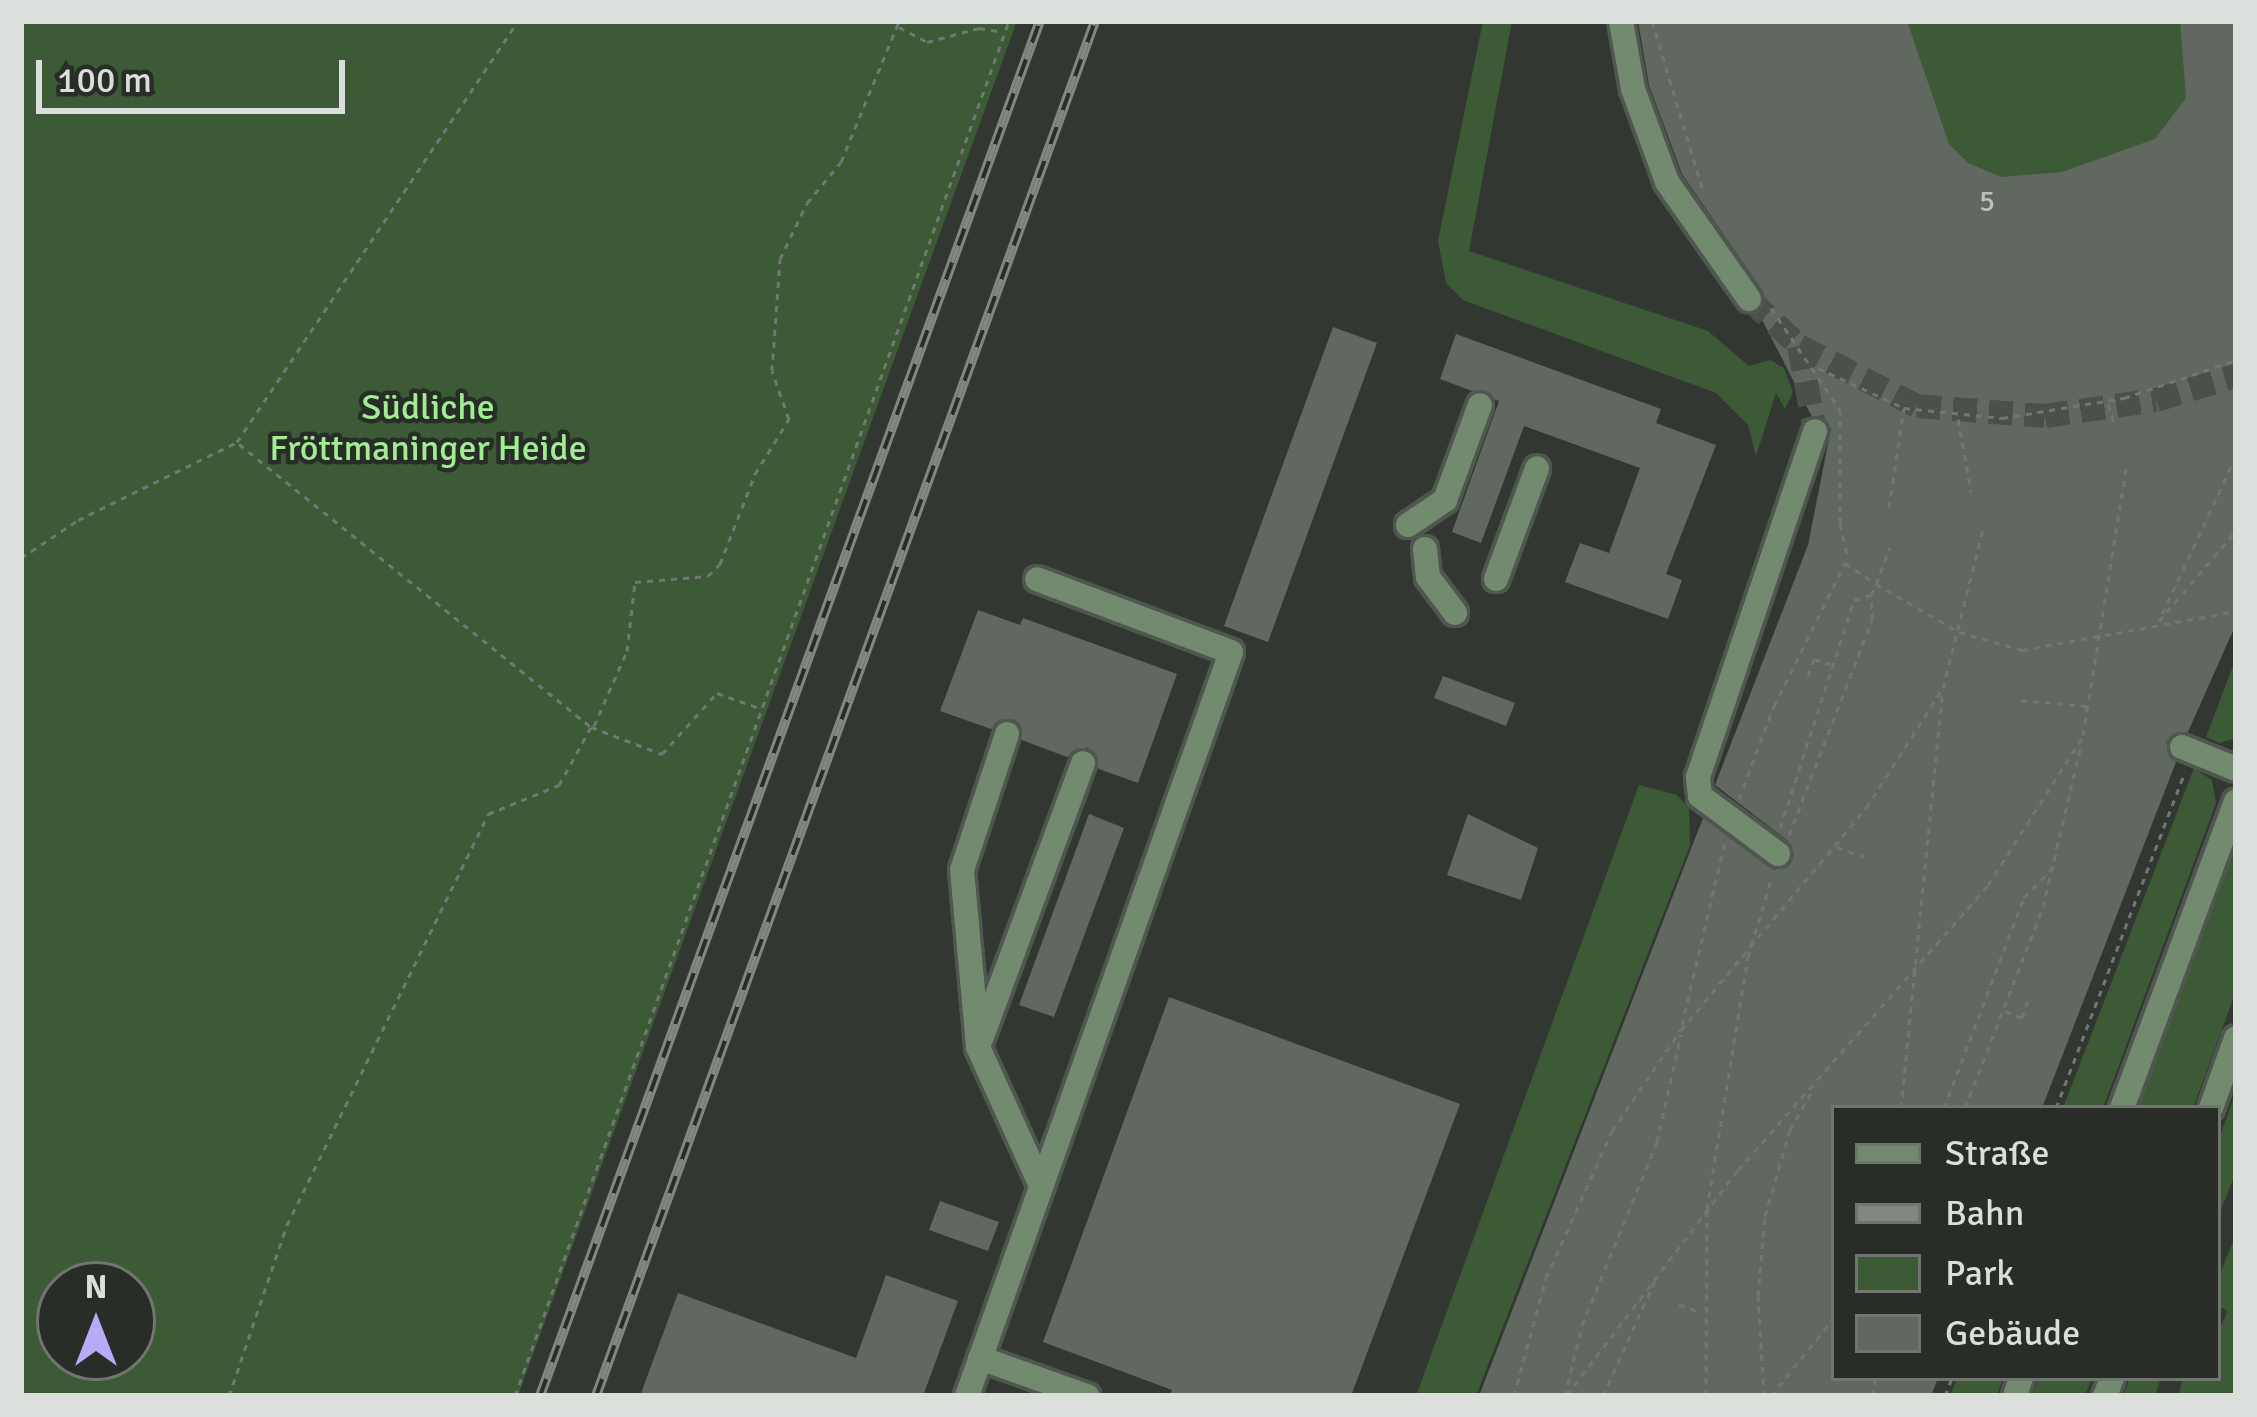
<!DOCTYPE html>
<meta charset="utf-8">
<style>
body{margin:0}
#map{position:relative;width:2257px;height:1417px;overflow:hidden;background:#323831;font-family:Signika,sans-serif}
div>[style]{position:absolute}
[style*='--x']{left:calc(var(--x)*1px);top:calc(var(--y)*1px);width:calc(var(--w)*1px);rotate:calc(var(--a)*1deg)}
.green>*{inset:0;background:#3b5a35}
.building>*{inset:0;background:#616860}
.minor-tunnel>*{height:24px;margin-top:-12px;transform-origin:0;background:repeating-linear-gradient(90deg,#4b514a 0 24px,transparent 0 36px)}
.path>*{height:3px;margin-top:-1.5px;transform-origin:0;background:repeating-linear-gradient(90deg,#717771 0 6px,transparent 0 12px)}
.roads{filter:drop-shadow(3px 0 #505650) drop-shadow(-3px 0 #505650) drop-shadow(0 3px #505650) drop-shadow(0 -3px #505650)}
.minor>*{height:24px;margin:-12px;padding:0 12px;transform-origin:12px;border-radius:12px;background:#728b6e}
.rail>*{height:10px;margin-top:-5px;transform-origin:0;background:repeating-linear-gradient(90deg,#282e27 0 18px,#828781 0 36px);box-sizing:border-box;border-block:3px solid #828781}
.bridges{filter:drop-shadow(3px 0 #505650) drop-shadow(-3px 0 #505650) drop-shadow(0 3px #505650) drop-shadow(0 -3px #505650)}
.minor-bridge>*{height:24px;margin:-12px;padding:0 12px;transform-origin:12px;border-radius:12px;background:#728b6e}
span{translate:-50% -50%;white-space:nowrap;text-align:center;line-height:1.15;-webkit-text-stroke:9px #282e27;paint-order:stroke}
.number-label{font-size:30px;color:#bcc1bc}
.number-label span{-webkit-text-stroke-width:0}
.park-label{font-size:36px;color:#a0ed92}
.frame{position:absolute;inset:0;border:24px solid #dbdfdb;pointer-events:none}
.legend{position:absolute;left:1831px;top:1105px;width:390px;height:276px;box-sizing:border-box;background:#282e27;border:3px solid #70756f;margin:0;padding:15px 21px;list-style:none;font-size:36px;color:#dbdfdb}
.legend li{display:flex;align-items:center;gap:24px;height:60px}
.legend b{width:60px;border:3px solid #70756f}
.north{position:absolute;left:36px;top:1261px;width:120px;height:120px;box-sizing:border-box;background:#282e27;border:3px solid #70756f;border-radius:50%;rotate:0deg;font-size:33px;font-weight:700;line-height:48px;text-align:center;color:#dbdfdb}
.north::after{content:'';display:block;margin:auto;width:42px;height:54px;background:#b7abf8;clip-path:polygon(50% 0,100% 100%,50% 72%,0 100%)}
.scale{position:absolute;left:36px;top:60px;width:309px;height:54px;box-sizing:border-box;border:6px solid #dbdfdb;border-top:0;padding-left:15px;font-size:36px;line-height:42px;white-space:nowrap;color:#dbdfdb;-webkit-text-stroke:9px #282e27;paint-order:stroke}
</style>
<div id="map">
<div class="green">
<i style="clip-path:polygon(evenodd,21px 21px,1017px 21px,518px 1396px,21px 1396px,21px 21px,60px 1285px,132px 1285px,132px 1357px,60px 1357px,60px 1285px)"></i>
<i style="clip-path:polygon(1483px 21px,1512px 21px,1469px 251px,1708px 331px,1749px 366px,1770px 360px,1784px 368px,1793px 392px,1785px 409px,1776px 393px,1756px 456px,1748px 425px,1716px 393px,1463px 300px,1446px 283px,1438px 241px)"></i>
<i style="clip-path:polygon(1680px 21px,2236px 21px,2236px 342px)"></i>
<i style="clip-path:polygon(2236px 658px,2236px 738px,2219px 743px,2206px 737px)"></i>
<i style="clip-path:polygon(2194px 768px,2212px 780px,2216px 803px,2103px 1108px,2063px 1108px)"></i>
<i style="clip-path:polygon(1639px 785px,1677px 795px,1689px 808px,1690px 845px,1476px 1396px,1416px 1396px)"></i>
<i style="clip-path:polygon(2236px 843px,2236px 991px,2193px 1108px,2138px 1108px)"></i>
<i style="clip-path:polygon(2236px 1092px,2236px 1172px,2218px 1217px,2218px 1141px)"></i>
<i style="clip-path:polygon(2236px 1234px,2236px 1396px,2178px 1396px,2183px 1378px,2218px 1378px,2218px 1332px,2228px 1311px,2218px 1306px,2218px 1279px)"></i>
<i style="clip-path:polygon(1957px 1378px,2003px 1378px,1997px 1396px,1950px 1396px)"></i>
<i style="clip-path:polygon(2038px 1378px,2092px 1378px,2085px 1396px,2032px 1396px)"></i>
<i style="clip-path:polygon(2130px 1378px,2161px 1378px,2155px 1396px,2123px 1396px)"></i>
</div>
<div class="building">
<i style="clip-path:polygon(1638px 21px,1907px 21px,1949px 144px,1968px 163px,2001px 177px,2062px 172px,2155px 139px,2186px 98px,2180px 21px,2236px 21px,2236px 624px,2188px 732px,2166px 742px,2176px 762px,2042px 1108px,1834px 1108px,1834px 1378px,1938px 1378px,1931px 1396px,1479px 1396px,1703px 818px,1775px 870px,1794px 855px,1788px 841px,1715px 785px,1808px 545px,1831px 429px,1811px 415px,1758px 312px,1762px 290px,1682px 174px,1649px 85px)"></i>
<i style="clip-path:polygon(1333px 327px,1377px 343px,1268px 642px,1224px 626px)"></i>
<i style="clip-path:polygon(1456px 334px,1661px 409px,1656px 423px,1716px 445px,1666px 574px,1682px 580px,1668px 619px,1565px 582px,1580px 543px,1609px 553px,1640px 468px,1524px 426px,1481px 543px,1452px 532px,1499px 401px,1440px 379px)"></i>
<i style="clip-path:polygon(978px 610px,1020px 625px,1023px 618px,1177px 674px,1138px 783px,1099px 769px,1088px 747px,1067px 757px,1022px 740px,1013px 719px,991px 729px,940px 711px)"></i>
<i style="clip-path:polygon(1443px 676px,1515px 703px,1506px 726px,1434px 698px)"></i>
<i style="clip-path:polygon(1089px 814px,1124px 828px,1054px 1017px,1019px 1005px)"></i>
<i style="clip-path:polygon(1468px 814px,1538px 848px,1521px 900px,1447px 875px)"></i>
<i style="clip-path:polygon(1169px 997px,1460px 1104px,1351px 1396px,1169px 1396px,1172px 1390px,1043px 1342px)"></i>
<i style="clip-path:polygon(940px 1201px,999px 1222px,988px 1251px,929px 1230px)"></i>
<i style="clip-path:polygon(886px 1275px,958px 1301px,923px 1396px,640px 1396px,678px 1293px,856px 1358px)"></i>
</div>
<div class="minor-tunnel">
<i style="--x:1749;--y:299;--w:69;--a:43.2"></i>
<i style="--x:1799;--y:346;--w:132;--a:27"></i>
<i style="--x:1917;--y:406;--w:128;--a:4.5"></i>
<i style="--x:2045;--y:416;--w:112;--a:-8.2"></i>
<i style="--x:2156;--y:400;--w:84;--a:-16.7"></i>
<i style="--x:1799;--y:346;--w:86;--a:79.3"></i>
</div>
<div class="path">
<i style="--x:1652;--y:21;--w:177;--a:73.3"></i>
<i style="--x:899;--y:27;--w:32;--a:28"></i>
<i style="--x:927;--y:42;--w:54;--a:-15.1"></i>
<i style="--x:979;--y:28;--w:24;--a:9"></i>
<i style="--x:1771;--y:308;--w:123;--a:55.9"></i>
<i style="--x:1840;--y:410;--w:114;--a:90"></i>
<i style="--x:1840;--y:524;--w:35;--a:77"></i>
<i style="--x:1818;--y:368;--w:95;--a:24.9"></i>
<i style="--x:1904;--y:408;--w:99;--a:5.8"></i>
<i style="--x:2002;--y:418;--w:124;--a:-9.3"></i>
<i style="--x:2124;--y:398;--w:118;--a:-18.7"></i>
<i style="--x:2108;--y:404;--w:23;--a:72"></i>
<i style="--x:1958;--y:419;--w:74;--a:79.9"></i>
<i style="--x:239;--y:444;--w:452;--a:38.8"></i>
<i style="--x:2236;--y:456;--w:182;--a:115"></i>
<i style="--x:2159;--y:621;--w:118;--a:-49.5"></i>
<i style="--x:1889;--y:507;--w:100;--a:-81.4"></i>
<i style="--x:21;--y:558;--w:69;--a:-33.7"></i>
<i style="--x:78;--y:520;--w:177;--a:-26.1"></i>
<i style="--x:237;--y:442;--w:506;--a:-56.28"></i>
<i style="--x:1808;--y:676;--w:18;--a:-71"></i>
<i style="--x:1814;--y:659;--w:17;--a:17"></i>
<i style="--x:2021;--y:700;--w:66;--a:5.2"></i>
<i style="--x:594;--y:726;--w:82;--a:-66.3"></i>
<i style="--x:627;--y:651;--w:69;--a:-83.4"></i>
<i style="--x:635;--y:582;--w:73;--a:-4.7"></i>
<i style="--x:708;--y:576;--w:17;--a:-45"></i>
<i style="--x:720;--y:564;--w:97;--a:-68.7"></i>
<i style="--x:755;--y:474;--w:65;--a:-58.3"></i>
<i style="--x:789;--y:419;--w:51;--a:-109.5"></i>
<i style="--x:772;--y:371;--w:112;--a:-85.9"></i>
<i style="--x:780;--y:259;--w:62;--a:-64.3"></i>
<i style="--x:807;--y:203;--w:53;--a:-50.3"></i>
<i style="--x:841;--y:162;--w:152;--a:-67.6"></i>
<i style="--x:2083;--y:735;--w:275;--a:-80.8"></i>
<i style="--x:1739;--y:799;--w:99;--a:-69.4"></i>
<i style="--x:1774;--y:706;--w:160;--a:-63.6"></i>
<i style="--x:1845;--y:563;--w:37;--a:34"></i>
<i style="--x:1876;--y:584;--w:39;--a:-69"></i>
<i style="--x:1780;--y:828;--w:240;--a:-72"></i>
<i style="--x:1854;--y:600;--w:18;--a:-16"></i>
<i style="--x:1871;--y:595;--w:12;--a:-66"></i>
<i style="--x:1876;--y:584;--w:96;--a:30"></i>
<i style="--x:1959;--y:632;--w:66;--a:15.9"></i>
<i style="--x:2022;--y:650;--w:218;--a:-10.3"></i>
<i style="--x:1789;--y:835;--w:230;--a:-68.9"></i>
<i style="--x:1872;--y:620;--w:25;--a:-92"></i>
<i style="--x:1837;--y:847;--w:29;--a:20"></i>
<i style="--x:2005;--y:1011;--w:18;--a:22"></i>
<i style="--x:2022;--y:1018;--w:18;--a:-71"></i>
<i style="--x:1682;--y:1025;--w:188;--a:-76.8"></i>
<i style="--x:1901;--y:1108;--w:420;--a:-84.3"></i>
<i style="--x:1944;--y:1108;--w:226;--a:-69.2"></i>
<i style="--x:2024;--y:897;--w:42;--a:-45"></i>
<i style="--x:1965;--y:1108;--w:216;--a:-68.8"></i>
<i style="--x:2043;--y:907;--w:166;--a:-76.8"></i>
<i style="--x:2056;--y:1108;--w:360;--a:-69"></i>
<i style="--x:1679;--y:1304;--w:22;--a:22"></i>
<i style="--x:1567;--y:1395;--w:283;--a:-52.8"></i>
<i style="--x:1738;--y:1170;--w:379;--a:-48.7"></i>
<i style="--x:1988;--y:885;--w:174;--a:-57.4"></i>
<i style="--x:229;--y:1396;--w:181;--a:-71.3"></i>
<i style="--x:287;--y:1225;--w:458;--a:-63.9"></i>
<i style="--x:488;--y:814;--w:77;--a:-22.2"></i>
<i style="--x:559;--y:785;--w:66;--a:-61.1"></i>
<i style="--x:591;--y:727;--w:76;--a:20.8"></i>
<i style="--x:662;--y:754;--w:82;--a:-48"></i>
<i style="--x:717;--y:693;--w:48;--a:19.6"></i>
<i style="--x:515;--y:1396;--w:1461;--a:-70.24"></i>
<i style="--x:1514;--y:1396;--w:122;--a:-74.8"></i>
<i style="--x:1546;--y:1278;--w:161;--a:-65.8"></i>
<i style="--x:1612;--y:1131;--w:122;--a:-55.7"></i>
<i style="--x:1681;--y:1030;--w:289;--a:-50.2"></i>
<i style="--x:1866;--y:808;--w:143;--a:-57.3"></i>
<i style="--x:1943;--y:688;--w:163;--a:-75.8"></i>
<i style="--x:1565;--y:1396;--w:73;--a:-76.5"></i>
<i style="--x:1582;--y:1325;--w:198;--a:-67.7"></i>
<i style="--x:1657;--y:1142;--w:110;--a:-77.4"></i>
<i style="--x:1603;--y:1396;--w:129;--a:-65.8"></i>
<i style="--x:1706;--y:1396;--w:187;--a:-89.7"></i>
<i style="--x:1707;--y:1209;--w:255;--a:-80.8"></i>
<i style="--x:1748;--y:957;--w:84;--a:-73.3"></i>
<i style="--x:1764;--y:1396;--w:100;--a:-93.4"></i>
<i style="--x:1758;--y:1296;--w:80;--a:-85"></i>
<i style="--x:1765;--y:1216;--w:90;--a:-73.8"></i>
<i style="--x:1790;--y:1130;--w:47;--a:-60.7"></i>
<i style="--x:1771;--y:1396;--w:100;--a:-51.1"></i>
<i style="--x:1873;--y:1396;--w:18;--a:-84"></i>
<i style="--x:1945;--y:1396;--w:19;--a:-69"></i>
</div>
<div class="roads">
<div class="minor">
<i style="--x:1621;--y:21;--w:69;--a:80"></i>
<i style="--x:1633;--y:89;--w:99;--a:69.9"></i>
<i style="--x:1667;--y:182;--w:143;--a:55"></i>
<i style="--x:1408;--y:525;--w:45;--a:-34"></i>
<i style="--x:1445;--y:500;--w:101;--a:-69.8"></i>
<i style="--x:1425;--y:549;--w:28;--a:84"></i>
<i style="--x:1428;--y:577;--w:45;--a:53.1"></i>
<i style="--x:1496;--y:579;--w:118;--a:-69.7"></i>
<i style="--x:1007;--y:734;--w:143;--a:108.3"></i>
<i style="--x:962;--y:870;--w:178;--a:84.8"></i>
<i style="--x:978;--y:1047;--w:153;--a:65.6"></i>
<i style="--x:1778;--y:854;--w:97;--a:-143.4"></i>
<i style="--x:1700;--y:796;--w:19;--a:-96"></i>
<i style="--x:1698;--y:777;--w:365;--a:-71.3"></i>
<i style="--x:981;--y:1039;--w:294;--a:-69.7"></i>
<i style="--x:2122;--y:1108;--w:327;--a:-69.6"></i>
<i style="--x:2211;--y:1108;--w:74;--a:-70.3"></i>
<i style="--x:980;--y:1358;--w:114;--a:19.6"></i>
<i style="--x:967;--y:1396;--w:789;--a:-70.46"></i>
<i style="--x:1231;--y:652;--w:207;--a:-159.4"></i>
<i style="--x:2015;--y:1396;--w:19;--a:-72"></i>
<i style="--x:2105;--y:1396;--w:19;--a:-69"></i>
</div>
</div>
<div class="rail">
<i style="--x:540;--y:1396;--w:1463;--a:-70.02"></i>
<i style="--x:596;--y:1396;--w:1463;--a:-70.05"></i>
</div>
<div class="bridges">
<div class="minor-bridge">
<i style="--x:2182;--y:747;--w:58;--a:22.2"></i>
</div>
</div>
<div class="number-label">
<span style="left:1987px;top:202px">5</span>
</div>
<div class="park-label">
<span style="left:428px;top:428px">Südliche<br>Fröttmaninger Heide</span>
</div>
<div class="frame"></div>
<ul class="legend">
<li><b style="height:15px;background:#728b6e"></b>Straße</li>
<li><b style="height:15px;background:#828781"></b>Bahn</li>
<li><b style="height:33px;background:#3b5a35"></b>Park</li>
<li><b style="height:33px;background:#616860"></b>Gebäude</li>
</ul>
<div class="north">N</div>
<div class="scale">100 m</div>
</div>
